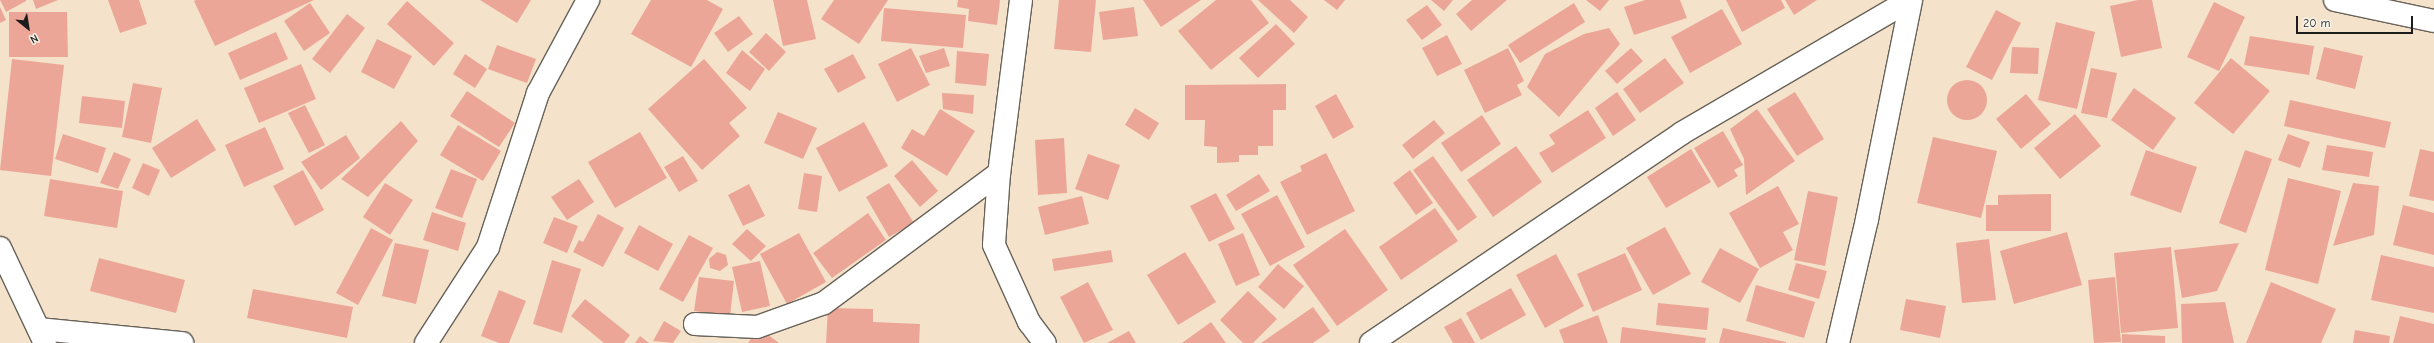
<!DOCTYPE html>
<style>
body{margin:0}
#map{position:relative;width:2434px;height:343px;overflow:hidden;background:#f4e3ca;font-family:"Comic Neue",sans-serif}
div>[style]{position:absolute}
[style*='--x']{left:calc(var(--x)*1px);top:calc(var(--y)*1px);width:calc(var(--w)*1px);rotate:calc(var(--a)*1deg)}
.building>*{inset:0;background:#eca698}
.round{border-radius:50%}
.roads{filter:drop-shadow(1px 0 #686259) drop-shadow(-1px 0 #686259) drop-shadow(0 1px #686259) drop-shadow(0 -1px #686259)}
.minor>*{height:22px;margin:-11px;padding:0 11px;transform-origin:11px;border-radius:11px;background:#fff}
.primary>*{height:22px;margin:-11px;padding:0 11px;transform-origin:11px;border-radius:11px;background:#fff}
span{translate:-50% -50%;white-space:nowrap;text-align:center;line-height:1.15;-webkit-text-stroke:3px #f7f3e8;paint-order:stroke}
.north{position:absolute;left:8px;top:8px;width:40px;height:40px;-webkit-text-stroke:3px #f7f3e8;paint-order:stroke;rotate:150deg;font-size:11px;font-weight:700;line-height:16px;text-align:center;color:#1c1c1c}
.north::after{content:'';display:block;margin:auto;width:14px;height:18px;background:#1c1c1c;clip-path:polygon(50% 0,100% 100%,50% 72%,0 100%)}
.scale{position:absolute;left:2296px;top:16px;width:117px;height:18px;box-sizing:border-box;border:2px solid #1c1c1c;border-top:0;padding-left:5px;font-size:12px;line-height:14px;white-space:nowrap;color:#1c1c1c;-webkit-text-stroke:3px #f7f3e8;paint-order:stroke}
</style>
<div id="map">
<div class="building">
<i style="clip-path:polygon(0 0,26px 0,26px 1px,6px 12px)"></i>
<i style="clip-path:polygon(33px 0,58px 0,36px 9px)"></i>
<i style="clip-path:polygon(108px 0,139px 0,147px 24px,120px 33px)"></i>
<i style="clip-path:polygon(196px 0,314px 0,215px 46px,194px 1px)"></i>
<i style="clip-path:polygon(480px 0,531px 0,517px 23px)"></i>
<i style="clip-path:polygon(651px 0,707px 0,723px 9px,691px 67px,631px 34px)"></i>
<i style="clip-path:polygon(773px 0,807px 0,816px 39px,783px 46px)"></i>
<i style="clip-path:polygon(834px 0,888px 0,859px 44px,821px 19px)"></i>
<i style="clip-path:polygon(958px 0,1000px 0,997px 25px,968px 21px,969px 9px,957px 7px)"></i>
<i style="clip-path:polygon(1059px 0,1096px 0,1091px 52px,1054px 49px)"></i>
<i style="clip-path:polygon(1143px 0,1201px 0,1161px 27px)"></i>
<i style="clip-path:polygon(1216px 0,1251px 0,1269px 23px,1211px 70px,1178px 31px)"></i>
<i style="clip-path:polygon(1258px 0,1290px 0,1308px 17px,1294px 33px)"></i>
<i style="clip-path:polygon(1324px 0,1345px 0,1337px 10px)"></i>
<i style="clip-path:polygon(1431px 0,1453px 0,1444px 11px)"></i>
<i style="clip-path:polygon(1472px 0,1507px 0,1471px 31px,1456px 14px)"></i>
<i style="clip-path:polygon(1586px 0,1609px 0,1600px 11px)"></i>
<i style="clip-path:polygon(1645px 0,1680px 0,1687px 18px,1634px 35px,1624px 7px)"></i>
<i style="clip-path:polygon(1726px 0,1781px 0,1785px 8px,1742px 32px)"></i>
<i style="clip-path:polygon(1785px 0,1817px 0,1794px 15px)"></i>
<i style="clip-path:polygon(2138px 0,2152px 0,2162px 48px,2121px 57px,2110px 6px)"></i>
<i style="clip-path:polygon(407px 1px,454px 43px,434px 66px,387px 24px)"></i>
<i style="clip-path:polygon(2214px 2px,2245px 17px,2219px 71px,2187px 57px)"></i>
<i style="clip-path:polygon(310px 3px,330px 33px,304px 51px,284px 21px)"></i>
<i style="clip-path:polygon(1574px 3px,1585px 22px,1520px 63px,1508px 45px)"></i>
<i style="clip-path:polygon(1427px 5px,1442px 25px,1422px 40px,1406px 20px)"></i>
<i style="clip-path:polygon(0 7px,6px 20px,0 23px)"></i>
<i style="clip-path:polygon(1134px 7px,1138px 36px,1103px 40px,1099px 12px)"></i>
<i style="clip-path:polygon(884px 8px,966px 15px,963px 48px,881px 41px)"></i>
<i style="clip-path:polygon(1722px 9px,1742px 44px,1690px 73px,1671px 37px)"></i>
<i style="clip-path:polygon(1996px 10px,2021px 23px,1992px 80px,1966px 67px)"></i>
<i style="clip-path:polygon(9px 12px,67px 12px,68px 57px,9px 57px)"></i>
<i style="clip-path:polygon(347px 14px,365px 28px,330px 73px,312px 59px)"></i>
<i style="clip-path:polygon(739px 16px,753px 34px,728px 52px,714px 33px)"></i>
<i style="clip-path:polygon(2056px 22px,2095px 32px,2077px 109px,2038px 100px)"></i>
<i style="clip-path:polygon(1276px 24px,1295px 44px,1258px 78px,1239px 58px)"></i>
<i style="clip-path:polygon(1609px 28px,1620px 44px,1559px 117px,1527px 87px,1545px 54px,1584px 34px)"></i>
<i style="clip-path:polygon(276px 32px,288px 59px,240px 80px,228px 53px)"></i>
<i style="clip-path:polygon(766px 33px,786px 52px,769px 71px,749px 52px)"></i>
<i style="clip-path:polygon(1447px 35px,1462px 64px,1437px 76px,1422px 48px)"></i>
<i style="clip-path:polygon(2250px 36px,2314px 46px,2309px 75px,2244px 65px)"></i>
<i style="clip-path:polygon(377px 39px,412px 56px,394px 89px,361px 72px)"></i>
<i style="clip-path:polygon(497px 45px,536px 59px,527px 83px,488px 69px)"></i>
<i style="clip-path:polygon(2012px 47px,2039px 48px,2038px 74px,2010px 73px)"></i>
<i style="clip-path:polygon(2324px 47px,2363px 56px,2355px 89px,2316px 79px)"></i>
<i style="clip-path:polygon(911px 48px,930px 85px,897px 102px,878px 64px)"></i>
<i style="clip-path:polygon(944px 48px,950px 66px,926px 73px,919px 56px)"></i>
<i style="clip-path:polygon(1508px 48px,1524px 81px,1517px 85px,1522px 95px,1485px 113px,1464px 70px)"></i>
<i style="clip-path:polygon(1631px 48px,1643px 61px,1617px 84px,1605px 71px)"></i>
<i style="clip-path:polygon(742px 50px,765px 69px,750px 91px,726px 73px)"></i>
<i style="clip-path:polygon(957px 51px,989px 54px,986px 86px,955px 83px)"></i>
<i style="clip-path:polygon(465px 54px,487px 69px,475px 88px,453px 74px)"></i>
<i style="clip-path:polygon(853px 54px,866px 78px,838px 93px,824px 69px)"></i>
<i style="clip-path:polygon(1665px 58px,1684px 83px,1640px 113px,1623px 89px)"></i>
<i style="clip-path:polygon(2231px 58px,2270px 91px,2233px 134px,2194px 103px)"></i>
<i style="clip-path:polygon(12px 59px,64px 65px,51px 176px,0 170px)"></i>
<i style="clip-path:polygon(704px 59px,747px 108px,729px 123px,740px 136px,702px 170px,648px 109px)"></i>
<i style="clip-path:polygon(301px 64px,316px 99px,259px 123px,244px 88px)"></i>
<i style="clip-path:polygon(2091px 68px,2117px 73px,2107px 118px,2081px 113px)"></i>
<i class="round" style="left:1947px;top:80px;width:40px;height:40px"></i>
<i style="clip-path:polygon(133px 83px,162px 88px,151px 143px,122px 137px)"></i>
<i style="clip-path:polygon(1286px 84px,1286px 110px,1273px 110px,1273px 146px,1258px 146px,1258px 155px,1239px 155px,1239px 162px,1217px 163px,1217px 147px,1204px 146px,1205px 120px,1185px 120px,1185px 85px)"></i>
<i style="clip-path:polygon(2134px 88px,2176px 118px,2153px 150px,2111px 120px)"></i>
<i style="clip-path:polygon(467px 91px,515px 123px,499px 147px,450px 116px)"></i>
<i style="clip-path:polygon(1617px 92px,1636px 120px,1613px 136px,1595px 108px)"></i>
<i style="clip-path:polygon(1795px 92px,1824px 139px,1797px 156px,1767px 109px)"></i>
<i style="clip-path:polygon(942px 93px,974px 95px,973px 114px,943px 109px)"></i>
<i style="clip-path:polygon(1336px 94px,1354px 127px,1333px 139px,1315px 106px)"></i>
<i style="clip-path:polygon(2026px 94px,2051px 124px,2021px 149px,1996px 119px)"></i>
<i style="clip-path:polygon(82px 96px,125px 101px,122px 128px,79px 123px)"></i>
<i style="clip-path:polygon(2290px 100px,2391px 122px,2385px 148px,2284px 126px)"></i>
<i style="clip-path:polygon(305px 105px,325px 145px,309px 153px,288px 113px)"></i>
<i style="clip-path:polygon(1135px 108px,1159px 123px,1149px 140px,1125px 125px)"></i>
<i style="clip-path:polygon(940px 109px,975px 131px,947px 176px,901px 148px,912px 129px,924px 136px)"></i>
<i style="clip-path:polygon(1757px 109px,1795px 161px,1746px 195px,1744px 159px,1730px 129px)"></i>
<i style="clip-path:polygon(1588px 110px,1606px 138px,1552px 173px,1539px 153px,1555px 144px,1549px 135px)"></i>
<i style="clip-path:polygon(778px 112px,817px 128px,803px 159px,764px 143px)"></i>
<i style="clip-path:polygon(2075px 114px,2101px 146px,2060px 179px,2034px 148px)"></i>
<i style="clip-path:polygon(1482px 115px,1501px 144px,1461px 172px,1441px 143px)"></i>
<i style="clip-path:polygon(197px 119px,216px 150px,171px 178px,152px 148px)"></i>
<i style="clip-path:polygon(1434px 120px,1445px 133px,1413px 159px,1402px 145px)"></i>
<i style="clip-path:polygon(401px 121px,418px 141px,368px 197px,341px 179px)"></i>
<i style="clip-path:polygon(864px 122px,888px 166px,839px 192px,816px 148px)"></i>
<i style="clip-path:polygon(458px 125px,501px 151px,483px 181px,440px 155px)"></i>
<i style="clip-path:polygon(265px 127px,284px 169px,244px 187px,225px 145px)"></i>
<i style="clip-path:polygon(1723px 131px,1743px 165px,1734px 170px,1738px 176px,1718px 188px,1694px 148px)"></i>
<i style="clip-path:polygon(640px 132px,667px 178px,615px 208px,588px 162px)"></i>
<i style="clip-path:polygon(63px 134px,106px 148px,98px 173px,55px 159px)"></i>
<i style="clip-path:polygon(2288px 134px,2310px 142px,2300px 168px,2278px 160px)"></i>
<i style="clip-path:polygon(346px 135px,360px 158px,321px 190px,301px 162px)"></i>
<i style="clip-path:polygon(1933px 137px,1997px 151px,1981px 218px,1917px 203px)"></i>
<i style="clip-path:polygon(1064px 138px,1067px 193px,1038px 195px,1035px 140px)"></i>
<i style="clip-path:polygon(2327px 145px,2373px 152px,2369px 177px,2322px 170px)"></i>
<i style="clip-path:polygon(1516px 146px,1542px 182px,1493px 217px,1467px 180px)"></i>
<i style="clip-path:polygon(1691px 149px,1711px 182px,1666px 208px,1647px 177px)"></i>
<i style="clip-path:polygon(2420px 149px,2434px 152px,2434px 201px,2409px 196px)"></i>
<i style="clip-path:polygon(2146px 150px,2197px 167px,2181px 213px,2130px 195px)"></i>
<i style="clip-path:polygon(2245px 150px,2272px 159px,2246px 233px,2219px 223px)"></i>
<i style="clip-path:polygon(114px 152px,131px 159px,118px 189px,100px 183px)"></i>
<i style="clip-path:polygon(1326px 153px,1355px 211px,1307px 235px,1280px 182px,1302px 171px,1300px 166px)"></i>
<i style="clip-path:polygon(1088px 154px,1120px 165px,1108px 200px,1075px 189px)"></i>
<i style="clip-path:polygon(683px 156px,698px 181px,679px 192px,664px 167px)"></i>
<i style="clip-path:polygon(1433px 156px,1477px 217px,1458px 231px,1413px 170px)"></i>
<i style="clip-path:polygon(912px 160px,938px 191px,920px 207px,894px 176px)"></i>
<i style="clip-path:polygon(143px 163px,160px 170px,149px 196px,132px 188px)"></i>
<i style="clip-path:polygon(451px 169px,477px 179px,462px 218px,435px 208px)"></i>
<i style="clip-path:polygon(303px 170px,324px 210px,295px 226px,273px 186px)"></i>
<i style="clip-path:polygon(1410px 170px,1433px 203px,1416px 215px,1393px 183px)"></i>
<i style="clip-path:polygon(804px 173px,822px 176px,817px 212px,798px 209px)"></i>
<i style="clip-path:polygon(1259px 174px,1270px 191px,1236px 211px,1226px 195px)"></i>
<i style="clip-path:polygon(2288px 178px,2341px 191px,2318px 284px,2265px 270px)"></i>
<i style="clip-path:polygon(50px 179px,123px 191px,117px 228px,44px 216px)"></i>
<i style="clip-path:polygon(579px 179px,594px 202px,567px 220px,551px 197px)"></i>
<i style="clip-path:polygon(385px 183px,413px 200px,390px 235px,363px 217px)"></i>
<i style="clip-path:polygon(889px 183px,914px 223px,889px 237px,866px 197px)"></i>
<i style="clip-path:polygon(2353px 183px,2379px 186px,2374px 235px,2333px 246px)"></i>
<i style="clip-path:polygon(749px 184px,765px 216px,743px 226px,728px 195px)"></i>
<i style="clip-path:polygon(1778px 186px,1799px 224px,1783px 232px,1793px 250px,1760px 268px,1729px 213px)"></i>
<i style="clip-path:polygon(1808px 191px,1838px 197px,1825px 266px,1794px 260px)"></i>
<i style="clip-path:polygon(1216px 193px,1235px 229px,1209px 242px,1190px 206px)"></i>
<i style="clip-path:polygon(2051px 194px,2051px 231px,1986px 231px,1986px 205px,1998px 205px,1998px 195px)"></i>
<i style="clip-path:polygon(1277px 195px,1305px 247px,1270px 266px,1241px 214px)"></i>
<i style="clip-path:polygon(1082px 196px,1089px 224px,1045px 235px,1038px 207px)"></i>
<i style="clip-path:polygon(2403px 205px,2434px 213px,2434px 255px,2393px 245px)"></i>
<i style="clip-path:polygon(1435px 208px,1458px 241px,1401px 280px,1379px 247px)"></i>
<i style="clip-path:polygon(432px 212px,466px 223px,458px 251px,423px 240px)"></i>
<i style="clip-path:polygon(868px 213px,886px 240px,832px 278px,813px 253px)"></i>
<i style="clip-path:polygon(598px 214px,624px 228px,603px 267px,573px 252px,579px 240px,583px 242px)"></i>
<i style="clip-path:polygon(554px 217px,578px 226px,567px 253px,543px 243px)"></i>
<i style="clip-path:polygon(639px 225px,673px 244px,658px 271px,624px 253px)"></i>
<i style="clip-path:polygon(1665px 227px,1691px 274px,1653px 295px,1626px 248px)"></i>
<i style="clip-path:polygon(371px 228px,393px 240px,358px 305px,336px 293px)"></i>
<i style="clip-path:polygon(747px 229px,766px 246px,751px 261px,732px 244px)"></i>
<i style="clip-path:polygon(1345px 229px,1388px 290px,1337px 326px,1293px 265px)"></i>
<i style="clip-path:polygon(2067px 232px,2082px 285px,2014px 304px,2000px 251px)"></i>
<i style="clip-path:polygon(799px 233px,826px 282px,787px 304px,760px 254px)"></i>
<i style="clip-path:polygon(1243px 233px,1260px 275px,1236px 286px,1218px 244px)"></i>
<i style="clip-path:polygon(689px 235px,713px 248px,683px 302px,659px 289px)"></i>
<i style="clip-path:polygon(1989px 239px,1996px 300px,1962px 303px,1956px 243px)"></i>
<i style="clip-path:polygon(395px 243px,429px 250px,416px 304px,382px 296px)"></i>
<i style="clip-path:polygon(2239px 243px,2217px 291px,2182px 298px,2174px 250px)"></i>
<i style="clip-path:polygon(2171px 247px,2178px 328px,2121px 333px,2114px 253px)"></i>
<i style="clip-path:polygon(1720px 248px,1759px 269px,1740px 303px,1701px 282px)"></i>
<i style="clip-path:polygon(1111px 250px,1113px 262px,1054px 271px,1052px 259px)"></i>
<i style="clip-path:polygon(717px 252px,726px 255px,728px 265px,720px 271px,710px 268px,709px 259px)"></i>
<i style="clip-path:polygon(1185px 252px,1216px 302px,1178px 325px,1147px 275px)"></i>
<i style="clip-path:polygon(1625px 253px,1642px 290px,1593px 312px,1577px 274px)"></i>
<i style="clip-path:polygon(1556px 254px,1584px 306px,1545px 328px,1516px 275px)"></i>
<i style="clip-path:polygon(2381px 255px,2434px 267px,2434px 313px,2371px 300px)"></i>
<i style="clip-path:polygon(99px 258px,185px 280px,176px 313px,90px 291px)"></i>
<i style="clip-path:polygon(552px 260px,581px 269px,562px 333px,533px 324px)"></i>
<i style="clip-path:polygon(760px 261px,770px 306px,742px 312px,732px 267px)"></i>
<i style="clip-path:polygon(1796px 263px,1827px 271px,1819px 299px,1788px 290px)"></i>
<i style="clip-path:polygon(1278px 264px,1304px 286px,1284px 309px,1258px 287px)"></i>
<i style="clip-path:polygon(699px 277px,734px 281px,730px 316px,694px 311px)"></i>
<i style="clip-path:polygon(2115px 277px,2121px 342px,2094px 343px,2088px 280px)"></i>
<i style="clip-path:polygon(1088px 282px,1113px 330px,1084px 343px,1060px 297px)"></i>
<i style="clip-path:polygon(2271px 282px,2336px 309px,2321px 343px,2246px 343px)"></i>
<i style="clip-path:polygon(1756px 285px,1815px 302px,1804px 338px,1746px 321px)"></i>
<i style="clip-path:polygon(1511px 288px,1526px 315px,1481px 340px,1466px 313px)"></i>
<i style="clip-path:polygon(253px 289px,353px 307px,347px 338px,247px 318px)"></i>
<i style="clip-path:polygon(499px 290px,526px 301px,509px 343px,499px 343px,481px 336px)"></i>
<i style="clip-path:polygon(1248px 291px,1277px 319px,1253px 343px,1243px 343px,1220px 320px)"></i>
<i style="clip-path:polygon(585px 299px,630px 335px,624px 343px,604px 343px,571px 316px)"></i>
<i style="clip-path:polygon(1906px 299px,1946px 306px,1940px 338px,1900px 330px)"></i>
<i style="clip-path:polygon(2225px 302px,2234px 343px,2182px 343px,2181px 304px)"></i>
<i style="clip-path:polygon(1658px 303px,1709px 308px,1707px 330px,1656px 325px)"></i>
<i style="clip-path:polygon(1313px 307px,1330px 331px,1313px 343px,1261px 343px)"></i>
<i style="clip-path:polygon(828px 308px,873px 309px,873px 322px,920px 324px,919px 343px,826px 343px)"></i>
<i style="clip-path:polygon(1598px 315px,1608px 343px,1564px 343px,1559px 330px)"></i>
<i style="clip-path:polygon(2400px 316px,2434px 324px,2434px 343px,2393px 343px)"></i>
<i style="clip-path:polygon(1461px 318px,1475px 343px,1453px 343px,1444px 327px)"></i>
<i style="clip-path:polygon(664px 321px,681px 331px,673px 343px,653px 341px)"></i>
<i style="clip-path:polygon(1211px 322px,1226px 343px,1182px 343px)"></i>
<i style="clip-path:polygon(1622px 327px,1706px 338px,1705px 343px,1620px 343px)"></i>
<i style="clip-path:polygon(759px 328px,779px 343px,748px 343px)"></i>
<i style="clip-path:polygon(1723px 328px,1786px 342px,1786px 343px,1719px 343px)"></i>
<i style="clip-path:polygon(2355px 330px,2390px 336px,2389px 343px,2353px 343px)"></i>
<i style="clip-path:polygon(1129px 331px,1136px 343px,1107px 343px)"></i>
<i style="clip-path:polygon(2122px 334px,2165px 336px,2165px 343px,2122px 343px)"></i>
<i style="clip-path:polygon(640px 336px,649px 343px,635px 343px)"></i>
</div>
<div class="roads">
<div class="minor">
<i style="--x:1021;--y:0;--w:174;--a:97.2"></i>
<i style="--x:999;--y:173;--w:72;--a:94"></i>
<i style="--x:994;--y:245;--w:85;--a:65.6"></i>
<i style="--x:1029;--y:322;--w:26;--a:53"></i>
<i style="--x:2335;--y:0;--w:101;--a:12"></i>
<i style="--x:695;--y:324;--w:62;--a:2.8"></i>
<i style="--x:757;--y:327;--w:71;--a:-19.7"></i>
<i style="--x:824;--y:303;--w:218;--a:-36.6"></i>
<i style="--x:39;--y:329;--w:144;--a:5.6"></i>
<i style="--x:426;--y:343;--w:114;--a:-57.1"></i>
<i style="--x:488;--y:247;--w:162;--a:-72"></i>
<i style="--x:538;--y:93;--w:106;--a:-61.7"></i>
<i style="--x:1371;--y:343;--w:375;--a:-34"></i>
<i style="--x:1682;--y:133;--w:264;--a:-30.3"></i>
<i style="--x:1838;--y:343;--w:127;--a:-76.8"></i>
<i style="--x:1867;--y:219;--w:223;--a:-78.6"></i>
</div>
<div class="primary">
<i style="--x:0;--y:248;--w:105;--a:64.7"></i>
</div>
</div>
<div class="north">N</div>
<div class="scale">20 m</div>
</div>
